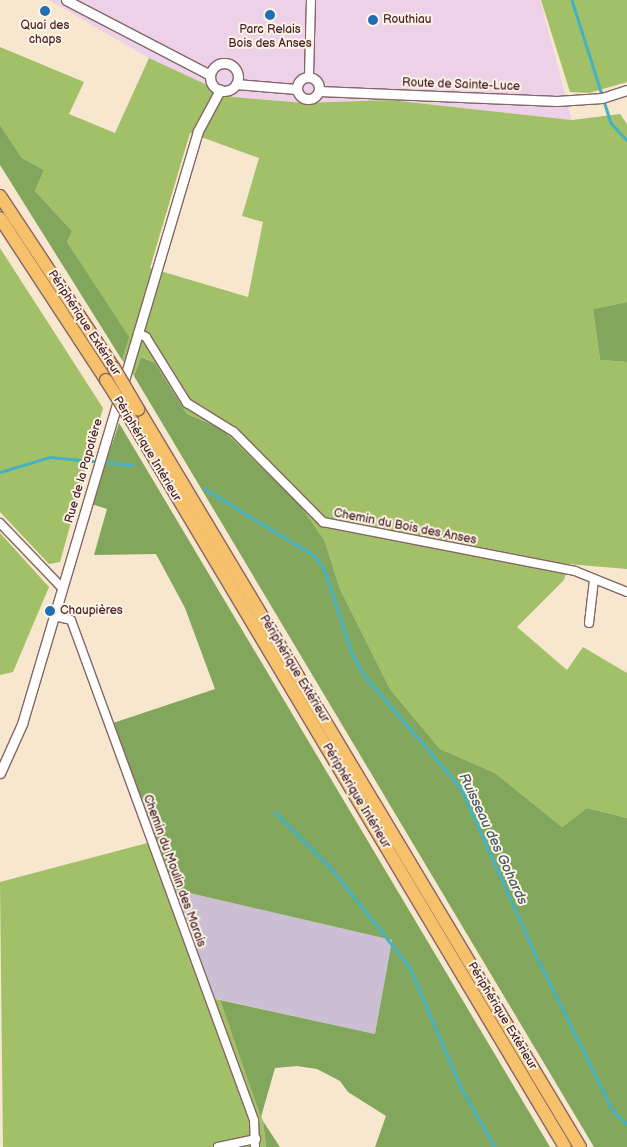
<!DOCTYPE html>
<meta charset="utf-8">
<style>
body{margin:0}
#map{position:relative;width:627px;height:1147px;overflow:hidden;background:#f6e7ce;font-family:"Balsamiq Sans",sans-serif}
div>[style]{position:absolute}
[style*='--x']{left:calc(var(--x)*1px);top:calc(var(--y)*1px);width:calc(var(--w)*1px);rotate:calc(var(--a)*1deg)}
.built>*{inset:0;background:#edd1e9}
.industrial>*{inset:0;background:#ccbfd4}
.green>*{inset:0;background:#a2c067}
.forest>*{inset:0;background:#81a65c}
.stream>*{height:2.5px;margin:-1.25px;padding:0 1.25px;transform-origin:1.25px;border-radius:1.25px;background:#45b1c3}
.roads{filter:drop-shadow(1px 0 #866564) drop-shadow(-1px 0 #866564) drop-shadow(0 1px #866564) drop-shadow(0 -1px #866564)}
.minor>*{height:8px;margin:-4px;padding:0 4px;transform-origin:4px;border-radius:4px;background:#fff}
.tertiary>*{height:9px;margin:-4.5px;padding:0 4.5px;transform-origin:4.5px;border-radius:4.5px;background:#fff}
.tertiary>.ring{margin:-4.5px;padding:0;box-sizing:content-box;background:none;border:9px solid #fff;border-radius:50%}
.trunk>*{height:12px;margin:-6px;padding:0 6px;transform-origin:6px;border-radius:6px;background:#f7c06b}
.bridges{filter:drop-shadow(1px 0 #866564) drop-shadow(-1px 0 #866564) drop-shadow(0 1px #866564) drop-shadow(0 -1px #866564)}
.trunk-bridge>*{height:12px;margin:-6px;padding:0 6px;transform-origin:6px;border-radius:6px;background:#f7c06b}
.dots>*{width:14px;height:14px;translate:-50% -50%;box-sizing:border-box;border:2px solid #fcf5e5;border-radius:50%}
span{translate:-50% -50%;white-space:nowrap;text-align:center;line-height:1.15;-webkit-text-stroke:4px #fcf5e5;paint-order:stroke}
.poi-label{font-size:12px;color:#4a1f2b}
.left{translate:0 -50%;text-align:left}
.street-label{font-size:12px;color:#4a1f2b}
.water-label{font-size:14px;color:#485968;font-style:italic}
</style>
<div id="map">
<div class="built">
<i style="clip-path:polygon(49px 0,540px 0,572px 120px,390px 100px,304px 103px,233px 97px,149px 58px)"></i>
</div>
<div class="industrial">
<i style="clip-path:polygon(168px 888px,392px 940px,375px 1034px,208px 997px)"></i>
</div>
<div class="green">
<i style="clip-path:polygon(541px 0,627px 0,627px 82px,589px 93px,570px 92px)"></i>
<i style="clip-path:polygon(evenodd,0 47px,84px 82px,69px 114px,115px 133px,149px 58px,233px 97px,304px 103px,390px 100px,572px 120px,620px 114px,627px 124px,627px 302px,593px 309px,600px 360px,627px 362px,627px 569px,568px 564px,564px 580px,517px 627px,567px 670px,583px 647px,627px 673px,627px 818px,587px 808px,562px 827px,495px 773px,440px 749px,390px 689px,340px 589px,325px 542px,220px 428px,187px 414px,155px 363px,141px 357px,134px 376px,122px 360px,128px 337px,67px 242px,72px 231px,35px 191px,44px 170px,22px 158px,0 125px,0 47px,190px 133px,259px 158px,242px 216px,263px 222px,248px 297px,150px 268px,190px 133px)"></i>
<i style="clip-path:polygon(0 248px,103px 408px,60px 562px,49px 564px,0 512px)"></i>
<i style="clip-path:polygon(0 533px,49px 587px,13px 672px,0 675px)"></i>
<i style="clip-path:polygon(151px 842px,208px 997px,220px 1000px,263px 1121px,266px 1147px,3px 1147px,0 882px)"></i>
</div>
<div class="forest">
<i style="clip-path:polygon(0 125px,22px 158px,44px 170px,35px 191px,72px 231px,67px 242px,129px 337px,122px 360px,0 165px)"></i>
<i style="clip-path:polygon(627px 302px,627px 362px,600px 360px,593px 309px)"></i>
<i style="clip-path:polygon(141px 357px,155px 363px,187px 414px,220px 428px,299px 504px,325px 542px,340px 589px,390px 689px,440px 749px,495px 773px,562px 827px,587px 808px,627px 818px,627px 1147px,594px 1147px,134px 376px)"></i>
<i style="clip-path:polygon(119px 423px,550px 1147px,375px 1147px,386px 1116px,348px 1092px,340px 1081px,317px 1069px,297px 1066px,275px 1068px,261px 1117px,220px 1000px,375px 1034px,392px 940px,168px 888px,107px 725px,215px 689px,185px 608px,156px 554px,94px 555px,107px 509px,92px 504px)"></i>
<i style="clip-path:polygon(263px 1121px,276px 1141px,280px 1147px,266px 1147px)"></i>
</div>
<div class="stream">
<i style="--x:572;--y:0;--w:129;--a:72.4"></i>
<i style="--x:611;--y:123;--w:23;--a:47"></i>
<i style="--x:0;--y:472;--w:52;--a:-16.7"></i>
<i style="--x:50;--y:457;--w:83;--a:5.5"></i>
<i style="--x:205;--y:489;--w:129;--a:31.3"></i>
<i style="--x:315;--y:556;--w:18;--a:56"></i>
<i style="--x:325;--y:571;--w:89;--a:71.8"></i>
<i style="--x:353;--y:656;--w:23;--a:59"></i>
<i style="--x:365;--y:676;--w:148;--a:49.4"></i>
<i style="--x:461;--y:788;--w:174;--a:65.9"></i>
<i style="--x:532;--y:947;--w:183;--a:63.7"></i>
<i style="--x:613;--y:1111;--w:19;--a:43"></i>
<i style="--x:275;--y:812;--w:79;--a:45"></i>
<i style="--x:331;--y:868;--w:125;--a:51.5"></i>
<i style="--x:409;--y:966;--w:134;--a:66.7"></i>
<i style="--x:462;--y:1089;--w:67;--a:60.4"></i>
</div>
<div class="roads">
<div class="minor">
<i style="--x:309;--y:76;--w:76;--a:-88.5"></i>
<i style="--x:138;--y:333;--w:9;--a:27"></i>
<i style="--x:146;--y:337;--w:78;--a:58.2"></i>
<i style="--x:187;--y:403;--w:55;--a:31.7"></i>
<i style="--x:234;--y:432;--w:127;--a:45.3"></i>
<i style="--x:323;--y:522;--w:257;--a:11"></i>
<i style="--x:575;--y:571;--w:56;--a:22"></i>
<i style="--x:0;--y:523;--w:91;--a:46.3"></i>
<i style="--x:54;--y:616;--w:17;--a:13"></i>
<i style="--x:71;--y:620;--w:532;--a:69.9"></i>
<i style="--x:254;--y:1120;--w:27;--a:88"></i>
<i style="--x:589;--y:623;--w:43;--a:-83.4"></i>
<i style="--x:218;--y:1147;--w:39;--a:-12"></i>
</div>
<div class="tertiary">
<i style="--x:66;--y:0;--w:162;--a:27.5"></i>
<i class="ring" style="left:210px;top:63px;width:19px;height:19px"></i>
<i class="ring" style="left:297px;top:77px;width:13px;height:13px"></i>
<i style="--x:236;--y:84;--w:60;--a:4.8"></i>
<i style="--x:319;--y:91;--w:238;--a:2.4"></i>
<i style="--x:557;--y:101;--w:45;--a:-3.8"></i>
<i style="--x:602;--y:98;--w:26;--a:-18"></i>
<i style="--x:0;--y:773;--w:54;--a:-65.8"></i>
<i style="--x:22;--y:724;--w:619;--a:-73.47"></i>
<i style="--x:198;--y:131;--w:47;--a:-61.8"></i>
</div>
<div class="trunk">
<i style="--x:0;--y:196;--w:206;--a:56.5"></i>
<i style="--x:0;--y:218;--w:194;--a:56.8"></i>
<i style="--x:138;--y:409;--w:860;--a:59.08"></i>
<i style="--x:132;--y:421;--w:845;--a:59.19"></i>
</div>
</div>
<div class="bridges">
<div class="trunk-bridge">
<i style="--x:114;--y:368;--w:48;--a:59.7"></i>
<i style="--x:106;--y:380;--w:49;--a:57.6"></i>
</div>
</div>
<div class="dots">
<i style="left:45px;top:11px;background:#1f6fb2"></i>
<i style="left:270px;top:15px;background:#1f6fb2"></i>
<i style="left:373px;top:20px;background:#1f6fb2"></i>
<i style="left:50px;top:611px;background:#1f6fb2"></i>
</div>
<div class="poi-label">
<span class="left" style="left:383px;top:20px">Routhiau</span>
<span style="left:45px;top:33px">Quai des<br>chaps</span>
<span style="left:270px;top:37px">Parc Relais<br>Bois des Anses</span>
<span class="left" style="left:60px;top:611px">Chaupières</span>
</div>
<div class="street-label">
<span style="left:461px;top:85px;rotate:2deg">Route de Sainte-Luce</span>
<span style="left:84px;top:323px;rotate:57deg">Périphérique Extérieur</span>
<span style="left:147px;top:449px;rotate:59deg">Périphérique Intérieur</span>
<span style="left:84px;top:471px;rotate:-74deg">Rue de la Papotière</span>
<span style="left:405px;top:527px;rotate:11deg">Chemin du Bois des Anses</span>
<span style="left:294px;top:669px;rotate:59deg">Périphérique Extérieur</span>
<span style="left:356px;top:796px;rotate:59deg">Périphérique Intérieur</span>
<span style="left:174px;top:871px;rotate:70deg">Chemin du Moulin des Marais</span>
<span style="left:502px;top:1016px;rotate:59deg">Périphérique Extérieur</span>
</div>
<div class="water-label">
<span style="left:493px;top:839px;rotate:65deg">Ruisseau des Gohards</span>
</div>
</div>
